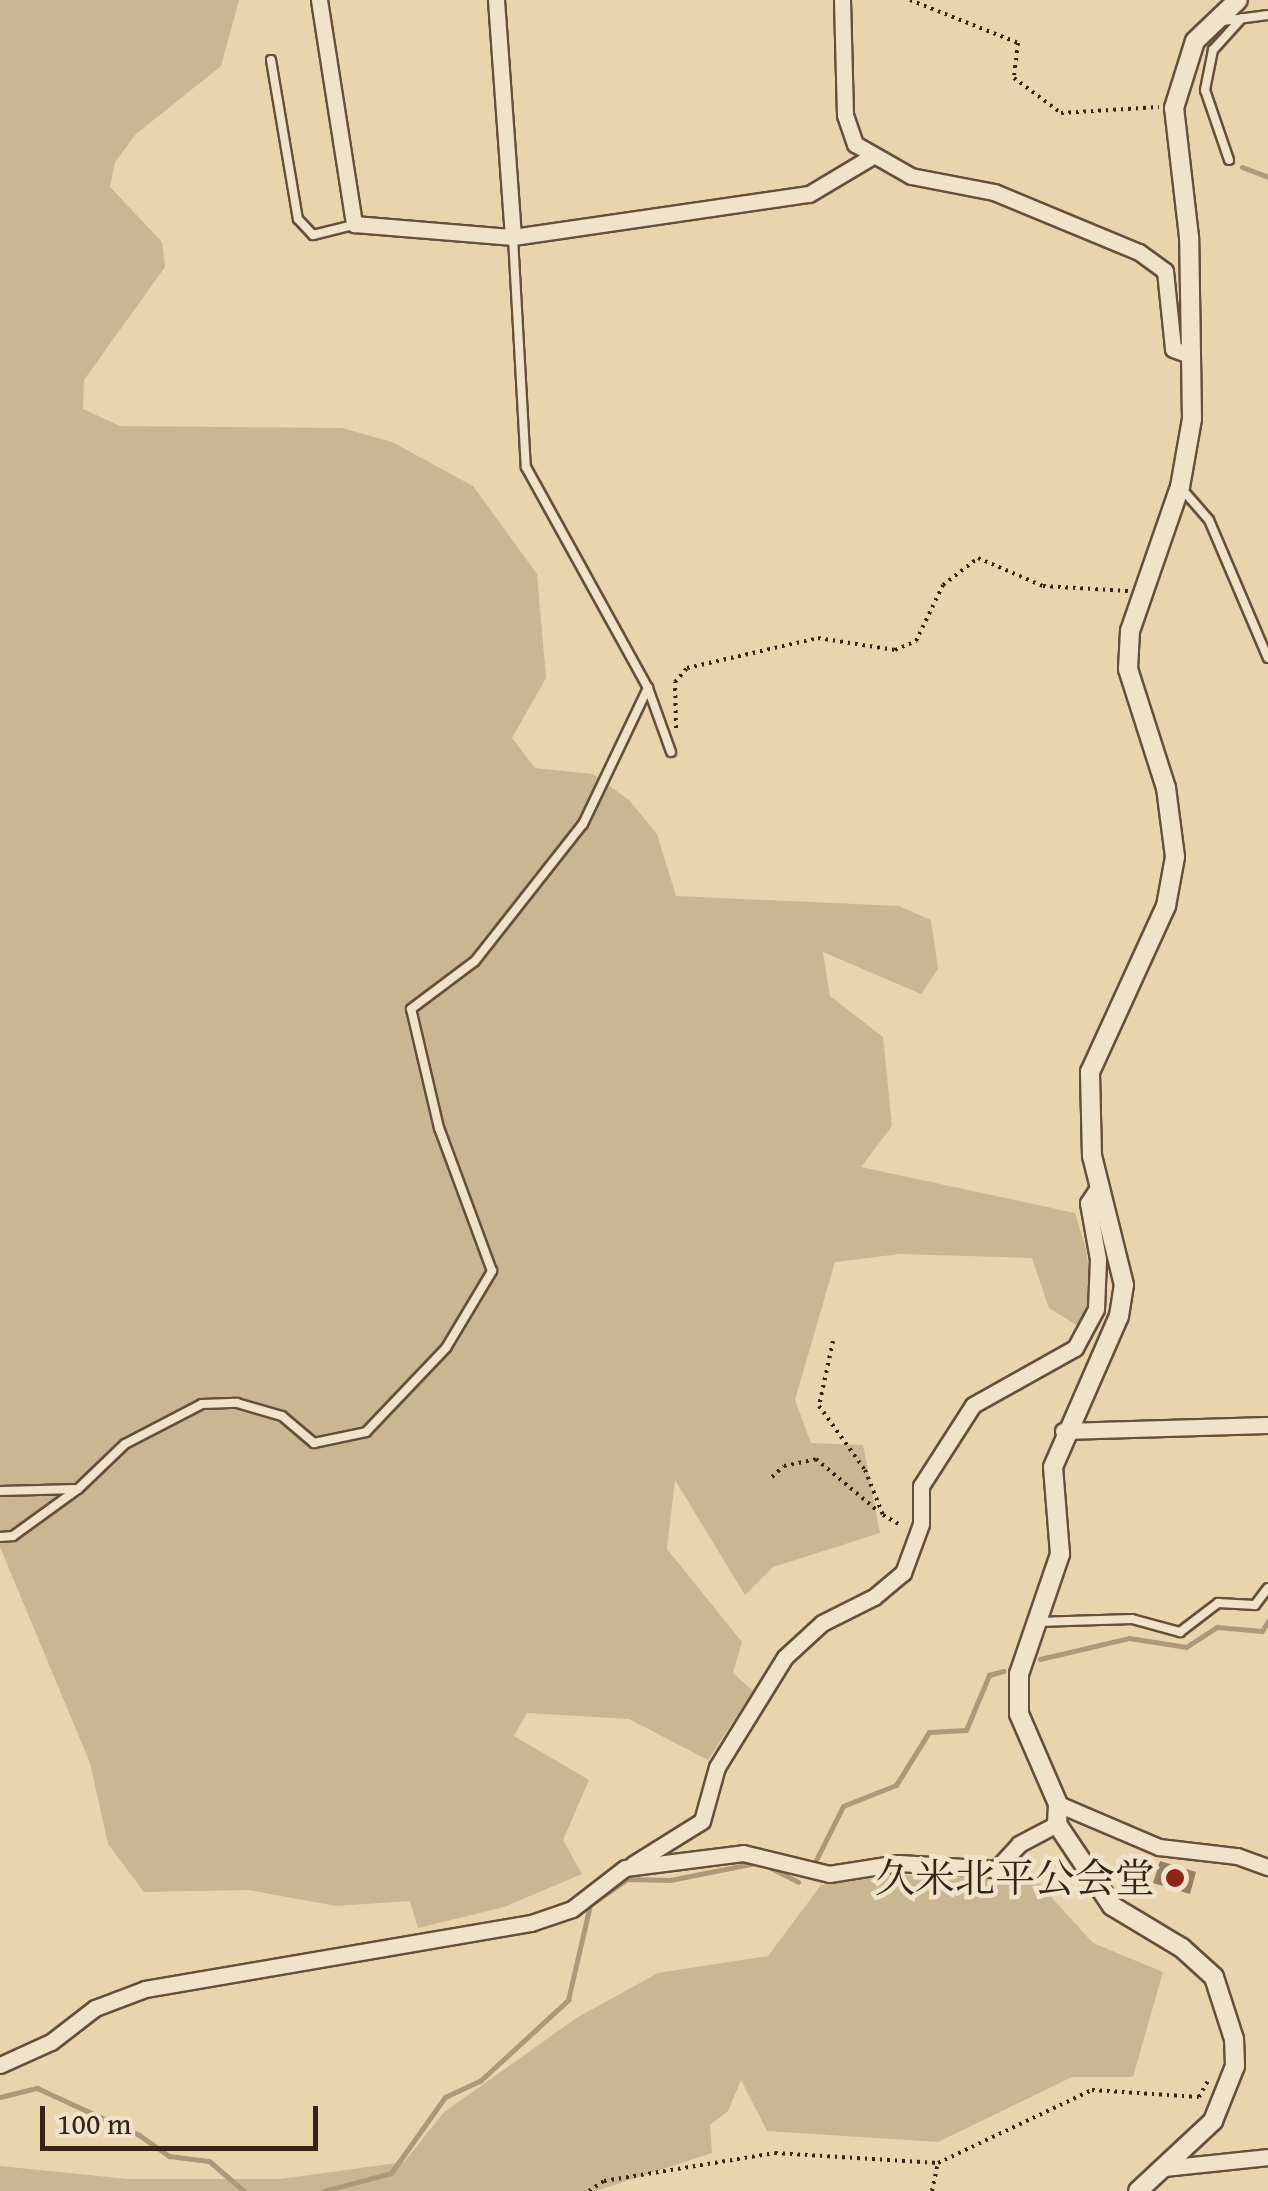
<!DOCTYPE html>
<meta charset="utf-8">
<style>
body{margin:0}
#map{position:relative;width:1268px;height:2191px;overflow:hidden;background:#e9d4ad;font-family:"Gentium Book Plus","Noto Serif JP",serif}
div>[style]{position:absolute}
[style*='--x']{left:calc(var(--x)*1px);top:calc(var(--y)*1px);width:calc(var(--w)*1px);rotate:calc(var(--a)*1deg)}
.green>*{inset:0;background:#cbb693}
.stream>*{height:5px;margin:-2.5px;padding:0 2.5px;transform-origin:2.5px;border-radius:2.5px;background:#ae987a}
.building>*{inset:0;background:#957f65}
.path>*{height:4px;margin-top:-2px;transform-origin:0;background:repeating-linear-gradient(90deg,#3a2316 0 2.5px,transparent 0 7.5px)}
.roads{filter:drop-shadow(2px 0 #664f3c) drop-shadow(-2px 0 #664f3c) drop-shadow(0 2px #664f3c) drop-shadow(0 -2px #664f3c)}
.service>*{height:8px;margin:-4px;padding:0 4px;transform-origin:4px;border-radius:4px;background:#f1e3ca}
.minor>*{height:15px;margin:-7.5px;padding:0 7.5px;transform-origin:7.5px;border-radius:7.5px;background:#f1e3ca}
.tertiary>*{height:18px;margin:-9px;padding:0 9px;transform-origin:9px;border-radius:9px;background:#f1e3ca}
.dots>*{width:28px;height:28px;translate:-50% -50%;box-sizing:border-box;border:5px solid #f1e3ca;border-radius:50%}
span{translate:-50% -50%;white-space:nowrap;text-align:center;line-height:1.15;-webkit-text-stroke:9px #f1e3ca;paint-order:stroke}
.poi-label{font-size:40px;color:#3a2316}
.right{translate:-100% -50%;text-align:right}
.scale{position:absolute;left:40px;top:2106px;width:278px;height:45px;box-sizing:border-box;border:5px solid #3a2316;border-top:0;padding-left:12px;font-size:30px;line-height:35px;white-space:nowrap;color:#3a2316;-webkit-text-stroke:8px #f1e3ca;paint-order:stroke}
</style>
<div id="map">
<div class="green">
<i style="clip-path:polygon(0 0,239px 0,221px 66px,136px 134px,115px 162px,110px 187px,162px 242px,165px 267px,84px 380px,83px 409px,120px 426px,342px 428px,392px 442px,473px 486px,537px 574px,546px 678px,512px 738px,535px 768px,593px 774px,629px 800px,657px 834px,676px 896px,899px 906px,931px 920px,938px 969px,921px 994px,823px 952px,830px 996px,883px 1037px,892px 1126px,861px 1167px,1075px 1213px,1086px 1249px,1092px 1296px,1078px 1326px,1049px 1308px,1032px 1258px,900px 1254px,835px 1262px,795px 1400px,811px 1443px,863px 1445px,880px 1533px,773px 1567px,745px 1595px,675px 1480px,667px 1549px,742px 1642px,733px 1673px,753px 1691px,708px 1760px,629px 1719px,527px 1713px,514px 1736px,589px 1780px,563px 1840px,582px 1874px,504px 1907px,418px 1928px,410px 1901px,336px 1906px,249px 1890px,144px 1892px,108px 1844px,90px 1763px,0 1547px)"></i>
<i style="clip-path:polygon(1024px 1867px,1093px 1943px,1163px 1972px,1133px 2077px,1072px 2077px,938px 2142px,767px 2131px,741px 2080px,728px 2111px,710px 2125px,712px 2153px,596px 2191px,0 2191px,0 2166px,127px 2179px,280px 2179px,404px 2162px,444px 2112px,578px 2017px,658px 1973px,768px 1956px,821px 1885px,901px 1875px,954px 1878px)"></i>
</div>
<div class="stream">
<i style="--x:1242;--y:167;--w:28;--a:21"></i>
<i style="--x:1040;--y:1659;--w:91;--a:-13.3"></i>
<i style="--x:1129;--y:1638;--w:58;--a:9"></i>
<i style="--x:1186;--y:1647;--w:37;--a:-33"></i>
<i style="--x:1217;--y:1627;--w:45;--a:5.1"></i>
<i style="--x:1262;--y:1631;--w:12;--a:-59"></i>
<i style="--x:816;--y:1860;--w:60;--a:-63.4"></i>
<i style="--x:843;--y:1806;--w:57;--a:-21.6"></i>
<i style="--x:896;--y:1785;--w:62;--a:-58.1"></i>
<i style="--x:929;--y:1732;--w:37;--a:-3"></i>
<i style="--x:966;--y:1730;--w:60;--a:-67.3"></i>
<i style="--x:989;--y:1675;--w:15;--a:-16"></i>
<i style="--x:767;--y:1866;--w:35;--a:27"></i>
<i style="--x:0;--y:2097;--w:38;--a:-14"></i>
<i style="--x:37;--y:2088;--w:112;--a:24.7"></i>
<i style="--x:139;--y:2135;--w:37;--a:35"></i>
<i style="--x:169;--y:2156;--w:40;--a:7.1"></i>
<i style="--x:209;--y:2161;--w:46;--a:40.6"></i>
<i style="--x:324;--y:2191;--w:69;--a:-15"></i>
<i style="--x:391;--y:2173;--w:93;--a:-54.6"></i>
<i style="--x:445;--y:2097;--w:38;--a:-25"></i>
<i style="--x:480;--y:2081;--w:120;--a:-42.6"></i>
<i style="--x:568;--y:2000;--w:98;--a:-77"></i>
<i style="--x:590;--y:1905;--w:45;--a:-35.1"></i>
<i style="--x:627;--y:1879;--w:43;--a:1.3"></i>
<i style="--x:670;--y:1880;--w:88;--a:-11.2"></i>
</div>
<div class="building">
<i style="clip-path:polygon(1160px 1861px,1196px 1872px,1190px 1894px,1153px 1883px)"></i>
</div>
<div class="path">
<i style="--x:910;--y:0;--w:116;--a:21.7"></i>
<i style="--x:1018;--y:43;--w:35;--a:97"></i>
<i style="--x:1014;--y:78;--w:59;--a:36.7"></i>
<i style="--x:1061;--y:113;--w:98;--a:-3.5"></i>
<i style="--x:676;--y:728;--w:46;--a:-91.2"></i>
<i style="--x:675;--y:682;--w:18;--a:-49"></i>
<i style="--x:687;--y:668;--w:134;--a:-12.9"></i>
<i style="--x:818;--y:638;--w:78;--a:8.9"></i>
<i style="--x:895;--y:650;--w:23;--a:-23"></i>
<i style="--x:916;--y:641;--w:62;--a:-64.3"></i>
<i style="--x:943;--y:585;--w:44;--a:-37.6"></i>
<i style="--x:978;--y:558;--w:71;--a:23.3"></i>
<i style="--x:1043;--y:586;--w:85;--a:3.4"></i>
<i style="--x:833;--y:1341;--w:66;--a:102.2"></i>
<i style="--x:819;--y:1406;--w:79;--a:54.3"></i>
<i style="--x:865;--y:1470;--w:48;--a:68.2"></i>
<i style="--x:883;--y:1515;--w:22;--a:30"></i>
<i style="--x:772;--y:1477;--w:16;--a:-43"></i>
<i style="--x:784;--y:1466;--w:33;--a:-12"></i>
<i style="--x:816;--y:1459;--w:82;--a:40.1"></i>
<i style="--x:589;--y:2191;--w:18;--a:-34"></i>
<i style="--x:604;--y:2181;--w:173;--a:-9.3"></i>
<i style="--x:775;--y:2153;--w:163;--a:3.5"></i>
<i style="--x:938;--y:2163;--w:170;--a:-25.4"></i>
<i style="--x:1092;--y:2090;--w:107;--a:3.7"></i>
<i style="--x:1199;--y:2097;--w:18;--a:-61"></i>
<i style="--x:932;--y:2191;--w:29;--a:-78"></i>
</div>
<div class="roads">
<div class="service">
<i style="--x:1223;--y:21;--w:45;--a:-7.6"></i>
<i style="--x:271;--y:60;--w:161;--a:80.4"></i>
<i style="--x:298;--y:219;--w:22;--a:47"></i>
<i style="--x:313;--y:235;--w:41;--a:-14"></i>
<i style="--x:1229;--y:160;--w:74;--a:-108.9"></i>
<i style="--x:1205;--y:90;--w:41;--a:-78.7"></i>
<i style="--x:1213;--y:50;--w:43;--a:-47.8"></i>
<i style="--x:513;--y:238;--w:229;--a:86.8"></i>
<i style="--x:526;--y:467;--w:252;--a:61.1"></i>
<i style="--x:648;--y:688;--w:68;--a:70.2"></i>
<i style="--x:1182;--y:489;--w:41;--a:48.9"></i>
<i style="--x:1209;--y:520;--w:150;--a:66.9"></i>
<i style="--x:0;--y:1491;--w:78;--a:-1.5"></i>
<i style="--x:0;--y:1537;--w:13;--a:-4"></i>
<i style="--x:13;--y:1536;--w:80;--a:-35.9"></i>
<i style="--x:78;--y:1489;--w:65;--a:-43.8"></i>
<i style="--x:125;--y:1444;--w:87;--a:-27.5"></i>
<i style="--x:202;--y:1404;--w:35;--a:-2"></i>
<i style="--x:237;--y:1403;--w:47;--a:16.1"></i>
<i style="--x:282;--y:1416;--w:42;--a:40.2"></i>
<i style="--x:314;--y:1443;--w:53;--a:-11.9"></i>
<i style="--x:366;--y:1432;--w:116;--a:-46.4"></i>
<i style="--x:446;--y:1348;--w:90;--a:-59.1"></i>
<i style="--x:492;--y:1271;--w:153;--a:-110.3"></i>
<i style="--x:439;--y:1128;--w:122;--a:-103.2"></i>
<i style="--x:411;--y:1009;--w:80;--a:-36.9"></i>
<i style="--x:475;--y:961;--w:174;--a:-51.8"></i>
<i style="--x:583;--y:824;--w:151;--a:-64.5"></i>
<i style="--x:1037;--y:1622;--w:95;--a:-1.8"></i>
<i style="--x:1132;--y:1619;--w:50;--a:15.2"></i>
<i style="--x:1180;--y:1632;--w:48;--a:-37.3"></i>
<i style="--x:1218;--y:1603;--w:37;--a:3"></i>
<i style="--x:1255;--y:1605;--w:21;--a:-53"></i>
</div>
<div class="minor">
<i style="--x:319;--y:0;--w:227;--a:81.1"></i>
<i style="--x:354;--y:224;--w:160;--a:4.7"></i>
<i style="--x:513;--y:237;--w:299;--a:-8.3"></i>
<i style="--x:809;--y:194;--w:72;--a:-30.8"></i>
<i style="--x:496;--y:0;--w:238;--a:85.9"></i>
<i style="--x:842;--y:0;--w:115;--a:88.5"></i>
<i style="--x:845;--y:115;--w:31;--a:71"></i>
<i style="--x:855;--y:144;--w:64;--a:29.7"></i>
<i style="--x:911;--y:176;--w:85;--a:10.9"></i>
<i style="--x:994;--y:192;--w:157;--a:22.5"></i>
<i style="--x:1139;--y:252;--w:32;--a:36"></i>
<i style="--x:1165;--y:271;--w:78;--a:84.1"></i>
<i style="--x:1173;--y:349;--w:20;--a:20"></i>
<i style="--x:1063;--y:1431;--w:205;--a:-1.7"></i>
<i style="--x:1058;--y:1804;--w:110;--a:23.1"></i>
<i style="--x:1159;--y:1847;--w:79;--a:6.6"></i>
<i style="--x:1237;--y:1856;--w:33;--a:20"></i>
<i style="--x:633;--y:1864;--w:81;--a:-31.9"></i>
<i style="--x:702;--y:1821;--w:56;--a:-74.5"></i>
<i style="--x:717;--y:1767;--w:129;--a:-58.3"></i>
<i style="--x:785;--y:1657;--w:50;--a:-42.6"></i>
<i style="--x:822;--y:1623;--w:58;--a:-26.6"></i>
<i style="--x:874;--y:1597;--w:38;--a:-40"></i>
<i style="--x:903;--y:1573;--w:52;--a:-69.8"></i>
<i style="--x:921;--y:1524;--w:38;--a:-90"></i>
<i style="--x:921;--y:1486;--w:96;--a:-57.3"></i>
<i style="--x:973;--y:1405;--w:117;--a:-29.2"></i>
<i style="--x:1075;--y:1348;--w:44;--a:-61.7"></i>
<i style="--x:1096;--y:1309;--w:50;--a:-87.7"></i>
<i style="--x:1098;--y:1259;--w:57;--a:-100.1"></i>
<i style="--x:1088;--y:1203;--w:20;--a:-57"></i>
<i style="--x:0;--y:2065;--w:56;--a:-24.3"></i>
<i style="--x:51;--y:2042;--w:56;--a:-37.7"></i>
<i style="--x:95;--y:2008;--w:53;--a:-20.8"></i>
<i style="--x:145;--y:1989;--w:392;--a:-9.7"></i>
<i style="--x:531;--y:1923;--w:43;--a:-18.9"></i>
<i style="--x:572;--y:1909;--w:67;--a:-37.7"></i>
<i style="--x:625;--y:1868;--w:119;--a:-7.2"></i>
<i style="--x:743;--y:1853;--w:89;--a:13.7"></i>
<i style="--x:829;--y:1874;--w:71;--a:-8.9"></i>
<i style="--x:899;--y:1863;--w:97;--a:3.5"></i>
<i style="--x:996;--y:1869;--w:34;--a:-47"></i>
<i style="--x:1019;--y:1844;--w:43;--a:-27.8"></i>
<i style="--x:1164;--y:2168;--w:105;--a:-6"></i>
</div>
<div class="tertiary">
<i style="--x:1138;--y:2191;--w:103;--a:-43"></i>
<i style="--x:1213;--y:2121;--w:59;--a:-68.2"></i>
<i style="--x:1235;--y:2066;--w:27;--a:-92"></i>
<i style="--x:1234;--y:2039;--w:65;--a:-107.9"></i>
<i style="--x:1214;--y:1977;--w:43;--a:-137.8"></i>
<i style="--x:1182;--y:1948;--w:82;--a:-149"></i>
<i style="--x:1112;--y:1906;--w:99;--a:-123.9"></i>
<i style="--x:1057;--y:1824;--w:20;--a:-87"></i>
<i style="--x:1058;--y:1804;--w:98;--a:-113.4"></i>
<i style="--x:1019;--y:1714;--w:40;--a:-90"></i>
<i style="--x:1019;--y:1674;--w:127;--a:-71.1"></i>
<i style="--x:1060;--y:1554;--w:87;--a:-94.6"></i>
<i style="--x:1053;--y:1467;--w:165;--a:-66.4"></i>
<i style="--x:1119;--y:1316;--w:31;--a:-81"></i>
<i style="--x:1124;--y:1285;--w:133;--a:-103.9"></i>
<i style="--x:1092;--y:1156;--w:84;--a:-91.4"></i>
<i style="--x:1090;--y:1072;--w:183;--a:-65.4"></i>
<i style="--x:1166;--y:906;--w:50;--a:-79.6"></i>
<i style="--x:1175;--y:857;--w:70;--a:-97.4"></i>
<i style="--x:1166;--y:788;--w:125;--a:-107.7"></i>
<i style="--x:1128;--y:669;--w:38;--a:-87"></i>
<i style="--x:1130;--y:631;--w:152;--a:-70.9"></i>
<i style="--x:1180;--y:487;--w:69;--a:-80"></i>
<i style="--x:1192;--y:419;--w:182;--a:-90.9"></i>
<i style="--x:1189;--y:237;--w:130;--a:-96.6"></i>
<i style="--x:1174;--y:108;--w:70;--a:-72.6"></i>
<i style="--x:1195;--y:41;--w:59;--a:-43.6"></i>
</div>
</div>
<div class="dots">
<i style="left:1175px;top:1878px;background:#8f2418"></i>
</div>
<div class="poi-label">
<span class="right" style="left:1155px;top:1878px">久米北平公会堂</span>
</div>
<div class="scale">100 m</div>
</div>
